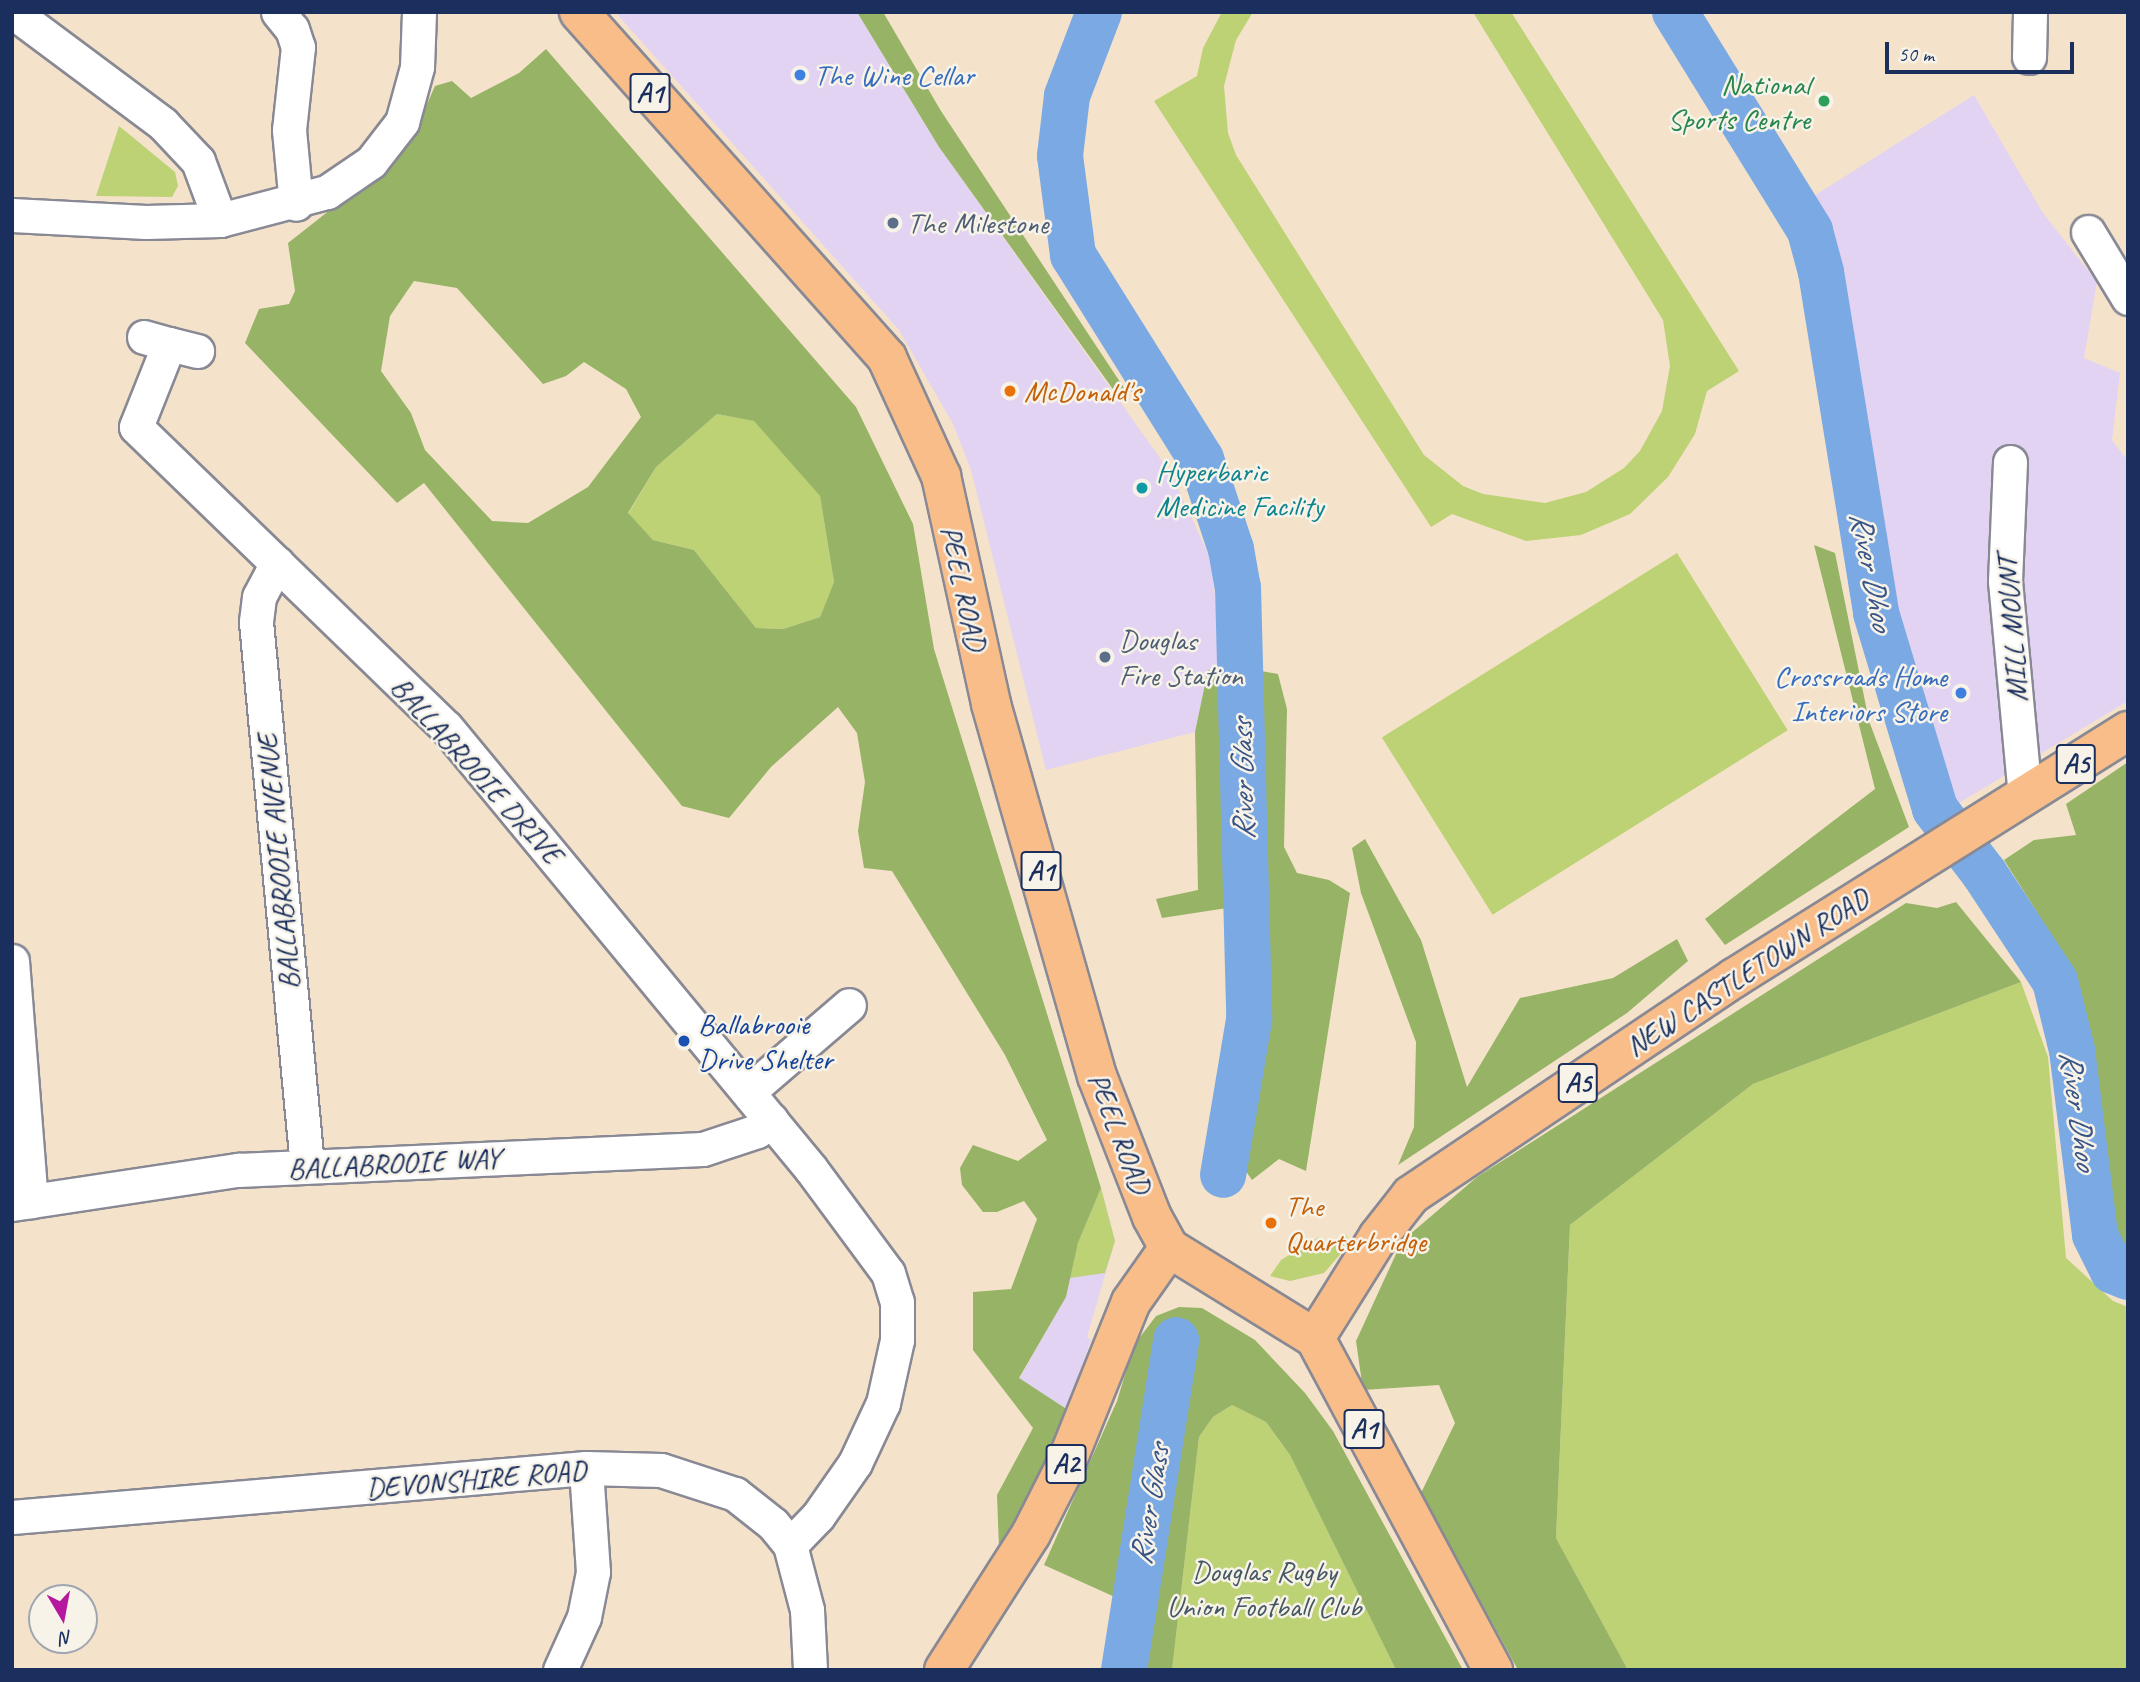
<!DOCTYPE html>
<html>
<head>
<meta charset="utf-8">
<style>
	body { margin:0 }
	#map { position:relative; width:2140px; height:1682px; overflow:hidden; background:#f4e3ca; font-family:Caveat,sans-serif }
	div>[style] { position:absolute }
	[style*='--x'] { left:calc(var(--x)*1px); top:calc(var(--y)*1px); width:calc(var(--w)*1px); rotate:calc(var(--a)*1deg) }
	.built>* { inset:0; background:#e3d3f2 }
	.green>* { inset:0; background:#bdd175; transform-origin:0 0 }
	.forest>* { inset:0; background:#96b366 }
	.river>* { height:46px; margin:-23px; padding:0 23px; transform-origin:23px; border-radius:23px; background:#7aa9e4 }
	.roads { filter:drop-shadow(2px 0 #888994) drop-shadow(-2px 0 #888994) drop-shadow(0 2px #888994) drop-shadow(0 -2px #888994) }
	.minor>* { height:33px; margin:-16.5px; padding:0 16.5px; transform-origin:16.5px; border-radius:16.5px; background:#fff }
	.highway>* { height:38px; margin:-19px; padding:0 19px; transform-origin:19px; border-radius:19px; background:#f8bd89 }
	.dots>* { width:19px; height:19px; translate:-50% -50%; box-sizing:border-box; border:4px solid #f7f3e8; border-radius:50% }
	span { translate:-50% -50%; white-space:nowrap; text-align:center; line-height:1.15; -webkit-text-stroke:5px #f7f3e8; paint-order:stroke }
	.shield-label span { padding:2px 5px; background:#f7f3e8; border:2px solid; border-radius:5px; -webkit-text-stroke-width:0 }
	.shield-label { font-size:28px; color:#1b2f5e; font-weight:700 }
	.shop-label { font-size:30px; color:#366cbe }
	.left { translate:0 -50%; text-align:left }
	.right { translate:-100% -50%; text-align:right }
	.leisure-label { font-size:30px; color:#27864d }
	.service-label { font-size:30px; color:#4e5e75 }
	.food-label { font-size:30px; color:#c56008 }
	.culture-label { font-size:30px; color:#0d838f }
	.street-label { font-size:30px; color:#1b2f5e }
	.transit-label { font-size:30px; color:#164399 }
	.park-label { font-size:30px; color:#445864 }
	.water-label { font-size:32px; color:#385486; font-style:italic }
	.frame { position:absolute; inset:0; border:14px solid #1b2f5e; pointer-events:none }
	.north { position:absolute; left:28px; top:1584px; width:70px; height:70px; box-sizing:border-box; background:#f7f3e8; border:2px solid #9fa5b1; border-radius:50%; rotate:170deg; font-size:19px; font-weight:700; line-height:28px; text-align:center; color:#1b2f5e }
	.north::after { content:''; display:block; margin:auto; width:24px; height:32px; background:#b5179e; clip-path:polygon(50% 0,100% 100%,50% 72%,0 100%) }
	.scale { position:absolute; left:1885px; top:42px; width:189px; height:32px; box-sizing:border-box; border:4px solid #1b2f5e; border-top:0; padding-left:9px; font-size:21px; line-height:24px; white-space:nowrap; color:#1b2f5e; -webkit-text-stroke:5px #f7f3e8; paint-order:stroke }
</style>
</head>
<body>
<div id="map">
	<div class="built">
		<i style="clip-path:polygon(615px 12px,857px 12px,939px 147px,1172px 475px,1210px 558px,1225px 668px,1208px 671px,1195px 732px,1046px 770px,971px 470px,953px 424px,899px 330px)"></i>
		<i style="clip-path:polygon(1974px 95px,2043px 213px,2097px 282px,2084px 358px,2120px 373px,2112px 440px,2128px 461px,2128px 701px,1954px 806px,1898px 642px,1838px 268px,1809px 199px)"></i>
		<i style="clip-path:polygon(1101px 1188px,1115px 1241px,1087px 1337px,1091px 1340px,1068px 1410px,1019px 1379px,1066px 1297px,1078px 1243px)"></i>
	</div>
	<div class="green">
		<i style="clip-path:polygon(1222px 12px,1253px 12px,1236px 40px,1224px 86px,1228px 133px,1236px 155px,1424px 455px,1463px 486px,1483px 494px,1545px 503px,1586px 492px,1624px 468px,1640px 451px,1662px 411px,1670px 366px,1663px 320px,1473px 12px,1511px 12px,1739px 371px,1707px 391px,1695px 434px,1668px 477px,1630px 514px,1581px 535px,1526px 541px,1452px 514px,1431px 527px,1154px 101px,1197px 76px,1203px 48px)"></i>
		<i style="clip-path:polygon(119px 126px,175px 172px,178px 186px,172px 197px,96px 196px)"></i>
		<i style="clip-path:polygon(717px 414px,755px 421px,820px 496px,834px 582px,820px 617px,783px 629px,756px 628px,694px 550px,653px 540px,628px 514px,656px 467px)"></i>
		<i style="left:1677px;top:553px;width:209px;height:348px;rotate:58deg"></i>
		<i style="clip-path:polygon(2021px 982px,2048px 1057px,2066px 1258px,2113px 1301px,2128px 1307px,2128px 1670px,1628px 1670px,1556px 1538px,1570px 1225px,1753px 1084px)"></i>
		<i style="clip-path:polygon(1101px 1188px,1115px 1241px,1105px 1273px,1070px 1278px,1078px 1243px)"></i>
		<i style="clip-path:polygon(1346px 1234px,1350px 1243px,1324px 1273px,1290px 1281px,1270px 1276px,1281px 1260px,1319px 1237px,1325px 1246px)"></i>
		<i style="clip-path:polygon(1232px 1405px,1266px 1422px,1290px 1455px,1396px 1670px,1172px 1670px,1199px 1437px,1213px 1417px)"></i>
	</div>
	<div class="forest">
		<i style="clip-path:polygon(857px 12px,883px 12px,941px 111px,1124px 388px,1115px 392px,939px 147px)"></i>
		<i style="clip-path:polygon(evenodd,546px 49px,856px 407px,913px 524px,934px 649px,1101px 1188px,1078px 1243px,1066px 1297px,1019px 1378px,1068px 1410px,1044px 1467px,999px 1548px,997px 1495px,1033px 1428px,973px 1350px,973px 1292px,1011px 1289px,1037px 1219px,1024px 1201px,997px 1212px,983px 1212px,962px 1185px,960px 1168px,973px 1145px,1018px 1161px,1047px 1140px,1005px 1055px,892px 871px,864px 868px,858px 831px,865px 782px,857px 733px,838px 707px,771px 767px,729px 818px,682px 806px,424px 483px,397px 503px,245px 343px,259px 309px,289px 304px,295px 291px,288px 243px,372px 177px,413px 136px,435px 86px,452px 81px,471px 98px,519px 73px,546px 49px,414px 281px,457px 288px,543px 384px,566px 376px,584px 362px,626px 389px,641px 417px,588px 487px,528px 523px,492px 521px,425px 450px,411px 413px,381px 371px,390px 316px,414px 281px,546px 49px,717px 414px,754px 421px,820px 496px,834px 582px,820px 617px,783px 629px,756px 628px,694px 550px,653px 540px,628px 513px,656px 467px,717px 414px)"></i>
		<i style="clip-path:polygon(1814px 545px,1835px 553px,1869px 721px,1909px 827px,1725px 945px,1705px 919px,1875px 789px)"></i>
		<i style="clip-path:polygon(1225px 668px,1227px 908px,1162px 918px,1156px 899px,1198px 890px,1195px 732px,1208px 670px)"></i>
		<i style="clip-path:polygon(1261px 671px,1278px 674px,1287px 709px,1284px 847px,1297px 873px,1329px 880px,1350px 893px,1306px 1171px,1279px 1159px,1252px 1180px,1236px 1157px,1261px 1015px)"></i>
		<i style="clip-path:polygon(2128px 762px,2128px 1256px,2119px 1252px,2105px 1224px,2078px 1016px,2050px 933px,2004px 860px,2034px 840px,2076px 835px,2066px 804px)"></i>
		<i style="clip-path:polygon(1365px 839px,1421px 940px,1467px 1087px,1520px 998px,1613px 978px,1677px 939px,1688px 961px,1627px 1013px,1398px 1165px,1414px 1127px,1416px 1042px,1361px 893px,1352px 848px)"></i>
		<i style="clip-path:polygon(1956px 902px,2021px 982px,1753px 1084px,1570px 1225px,1556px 1538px,1628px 1670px,1518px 1670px,1421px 1493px,1455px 1423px,1439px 1385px,1363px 1390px,1356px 1341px,1402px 1241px,1477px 1177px,1906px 903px,1937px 908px)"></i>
		<i style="clip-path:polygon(1179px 1307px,1202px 1308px,1255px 1340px,1305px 1393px,1333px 1431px,1463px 1670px,1396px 1670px,1290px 1455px,1266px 1422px,1232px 1405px,1213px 1417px,1199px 1437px,1172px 1670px,1134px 1670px,1137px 1660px,1117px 1598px,1044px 1565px,1117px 1401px,1134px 1345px,1156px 1316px)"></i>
	</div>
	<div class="river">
		<i style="--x:1099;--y:12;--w:90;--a:110.9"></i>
		<i style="--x:1067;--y:96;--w:60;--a:96.7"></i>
		<i style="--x:1060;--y:156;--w:100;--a:82.5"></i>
		<i style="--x:1073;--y:255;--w:241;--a:57.9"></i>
		<i style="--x:1201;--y:459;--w:95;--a:71.6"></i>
		<i style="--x:1231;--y:549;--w:39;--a:80"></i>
		<i style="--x:1238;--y:587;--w:433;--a:88.5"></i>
		<i style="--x:1249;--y:1020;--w:157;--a:99.5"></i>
		<i style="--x:1675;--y:12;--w:257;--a:58.3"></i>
		<i style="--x:1810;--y:231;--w:42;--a:75"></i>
		<i style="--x:1821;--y:272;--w:345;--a:80.8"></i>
		<i style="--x:1876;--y:613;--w:205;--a:73.2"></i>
		<i style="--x:1935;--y:809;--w:81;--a:52.6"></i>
		<i style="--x:1984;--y:873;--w:129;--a:56.7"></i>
		<i style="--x:2055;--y:981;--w:71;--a:76.2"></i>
		<i style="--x:2072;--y:1050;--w:186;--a:82.9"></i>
		<i style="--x:2095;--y:1235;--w:40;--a:63.4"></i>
		<i style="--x:2113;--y:1271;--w:16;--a:22"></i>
		<i style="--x:1124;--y:1670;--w:334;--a:-81"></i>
	</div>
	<div class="roads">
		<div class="minor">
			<i style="--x:13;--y:12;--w:187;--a:36.7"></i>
			<i style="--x:163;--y:124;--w:51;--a:46.6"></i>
			<i style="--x:198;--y:161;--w:63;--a:69.6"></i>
			<i style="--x:278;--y:12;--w:22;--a:51"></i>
			<i style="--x:292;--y:29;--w:19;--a:72"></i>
			<i style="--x:298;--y:47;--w:83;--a:96.2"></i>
			<i style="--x:289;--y:130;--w:74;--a:84.6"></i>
			<i style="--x:2029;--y:57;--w:45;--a:-88.7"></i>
			<i style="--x:12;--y:215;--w:134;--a:3"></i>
			<i style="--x:146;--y:222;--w:74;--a:-1.5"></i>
			<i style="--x:220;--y:220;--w:111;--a:-14.7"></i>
			<i style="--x:327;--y:192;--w:53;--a:-34.3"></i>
			<i style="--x:371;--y:162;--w:51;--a:-52.2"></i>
			<i style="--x:402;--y:122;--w:57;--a:-74.7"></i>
			<i style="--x:417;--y:67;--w:55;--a:-87.9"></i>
			<i style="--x:2088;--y:232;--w:77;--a:58.8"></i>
			<i style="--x:144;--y:337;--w:26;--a:16"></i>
			<i style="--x:169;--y:344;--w:89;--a:111.7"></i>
			<i style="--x:136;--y:427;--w:431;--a:44.1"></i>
			<i style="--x:446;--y:727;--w:573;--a:50.45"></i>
			<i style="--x:811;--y:1169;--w:129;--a:53.5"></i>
			<i style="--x:888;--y:1273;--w:30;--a:73"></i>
			<i style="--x:897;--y:1302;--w:38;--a:90"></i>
			<i style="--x:897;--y:1340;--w:65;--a:102.5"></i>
			<i style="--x:883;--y:1403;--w:66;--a:115"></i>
			<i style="--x:855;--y:1463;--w:65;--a:124.9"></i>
			<i style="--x:818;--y:1516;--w:40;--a:134"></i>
			<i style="--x:169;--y:344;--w:29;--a:14"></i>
			<i style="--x:2010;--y:462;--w:119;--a:92.4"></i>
			<i style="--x:2005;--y:581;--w:216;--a:84.7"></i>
			<i style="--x:277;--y:563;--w:38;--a:118"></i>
			<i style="--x:259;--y:597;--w:25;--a:97"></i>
			<i style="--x:256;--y:622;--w:546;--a:84.64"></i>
			<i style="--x:12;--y:961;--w:241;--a:85.5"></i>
			<i style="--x:748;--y:1092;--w:133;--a:-40.7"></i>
			<i style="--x:12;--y:1204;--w:229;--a:-8.6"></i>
			<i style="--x:238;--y:1170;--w:465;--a:-2.6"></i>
			<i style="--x:703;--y:1149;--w:57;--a:-18.4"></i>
			<i style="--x:757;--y:1131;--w:18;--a:-38"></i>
			<i style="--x:12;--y:1517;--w:576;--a:-4.88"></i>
			<i style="--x:586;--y:1468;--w:75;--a:1.5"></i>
			<i style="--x:661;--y:1470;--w:78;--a:18"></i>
			<i style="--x:735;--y:1494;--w:48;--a:38.3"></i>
			<i style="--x:773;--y:1524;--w:27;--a:51"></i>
			<i style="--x:790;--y:1545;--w:67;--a:75.3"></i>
			<i style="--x:807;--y:1610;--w:60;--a:87.1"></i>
			<i style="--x:560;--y:1670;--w:58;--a:-65.6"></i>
			<i style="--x:584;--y:1617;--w:46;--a:-78.7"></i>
			<i style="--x:593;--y:1572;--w:104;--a:-93.9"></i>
		</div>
		<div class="highway">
			<i style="--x:579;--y:12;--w:463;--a:48.3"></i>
			<i style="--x:887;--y:358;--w:130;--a:65.4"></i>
			<i style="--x:941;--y:476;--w:233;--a:77.6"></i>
			<i style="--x:991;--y:704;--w:387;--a:74.1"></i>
			<i style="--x:1097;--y:1076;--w:151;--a:68.7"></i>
			<i style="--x:1152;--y:1217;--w:35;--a:61"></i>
			<i style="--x:1169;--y:1248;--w:172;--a:31.7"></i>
			<i style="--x:1315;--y:1338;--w:377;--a:61.8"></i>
			<i style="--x:1315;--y:1338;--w:119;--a:-58"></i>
			<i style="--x:1378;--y:1237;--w:53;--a:-51.8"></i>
			<i style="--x:1411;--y:1195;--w:389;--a:-33.9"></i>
			<i style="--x:1734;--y:978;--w:465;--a:-32.1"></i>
			<i style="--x:944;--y:1670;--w:161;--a:-57.4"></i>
			<i style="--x:1031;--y:1534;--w:71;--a:-63.1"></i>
			<i style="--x:1063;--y:1471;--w:182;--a:-68.1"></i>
			<i style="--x:1131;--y:1302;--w:66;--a:-54.9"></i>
		</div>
	</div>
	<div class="dots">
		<i style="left:800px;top:75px;background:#3f7fe0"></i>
		<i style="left:1824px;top:101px;background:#2e9e5b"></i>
		<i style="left:893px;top:223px;background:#5c6f8a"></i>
		<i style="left:1010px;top:391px;background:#e8710a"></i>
		<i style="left:1142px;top:488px;background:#0f9aa8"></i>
		<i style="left:1105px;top:657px;background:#5c6f8a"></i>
		<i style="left:1961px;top:693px;background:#3f7fe0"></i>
		<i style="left:684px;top:1041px;background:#1a4fb4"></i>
		<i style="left:1271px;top:1223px;background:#e8710a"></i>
	</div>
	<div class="shield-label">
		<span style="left:650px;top:93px">A1</span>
		<span style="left:2076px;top:764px">A5</span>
		<span style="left:1041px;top:871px">A1</span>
		<span style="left:1578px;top:1083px">A5</span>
		<span style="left:1364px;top:1429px">A1</span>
		<span style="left:1066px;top:1464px">A2</span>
	</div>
	<div class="shop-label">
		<span class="left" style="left:814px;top:75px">The Wine Cellar</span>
		<span class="right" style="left:1947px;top:693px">Crossroads Home<br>Interiors Store</span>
	</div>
	<div class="leisure-label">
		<span class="right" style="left:1810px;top:101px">National<br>Sports Centre</span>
	</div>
	<div class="service-label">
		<span class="left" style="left:907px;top:223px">The Milestone</span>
		<span class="left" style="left:1119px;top:657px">Douglas<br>Fire Station</span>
	</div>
	<div class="food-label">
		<span class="left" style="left:1024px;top:391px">McDonald's</span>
		<span class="left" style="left:1285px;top:1223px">The<br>Quarterbridge</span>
	</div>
	<div class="culture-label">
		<span class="left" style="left:1156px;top:488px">Hyperbaric<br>Medicine Facility</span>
	</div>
	<div class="street-label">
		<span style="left:964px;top:588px;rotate:78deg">PEEL ROAD</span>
		<span style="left:2012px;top:629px;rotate:-94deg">MILL MOUNT</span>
		<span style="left:477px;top:770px;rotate:48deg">BALLABROOIE DRIVE</span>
		<span style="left:278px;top:862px;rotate:-95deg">BALLABROOIE AVENUE</span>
		<span style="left:1747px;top:972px;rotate:-33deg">NEW CASTLETOWN ROAD</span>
		<span style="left:1120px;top:1133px;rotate:69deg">PEEL ROAD</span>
		<span style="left:394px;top:1163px;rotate:-3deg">BALLABROOIE WAY</span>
		<span style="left:476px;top:1479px;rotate:-5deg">DEVONSHIRE ROAD</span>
	</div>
	<div class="transit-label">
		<span class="left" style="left:698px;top:1041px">Ballabrooie<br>Drive Shelter</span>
	</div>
	<div class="park-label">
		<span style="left:1264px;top:1588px">Douglas Rugby<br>Union Football Club</span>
	</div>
	<div class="water-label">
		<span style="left:1871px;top:571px;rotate:79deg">River Dhoo</span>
		<span style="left:1243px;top:780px;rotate:-91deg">River Glass</span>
		<span style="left:2078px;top:1110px;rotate:82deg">River Dhoo</span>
		<span style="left:1150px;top:1505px;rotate:-81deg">River Glass</span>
	</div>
	<div class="frame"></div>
	<div class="north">N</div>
	<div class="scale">50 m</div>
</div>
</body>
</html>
